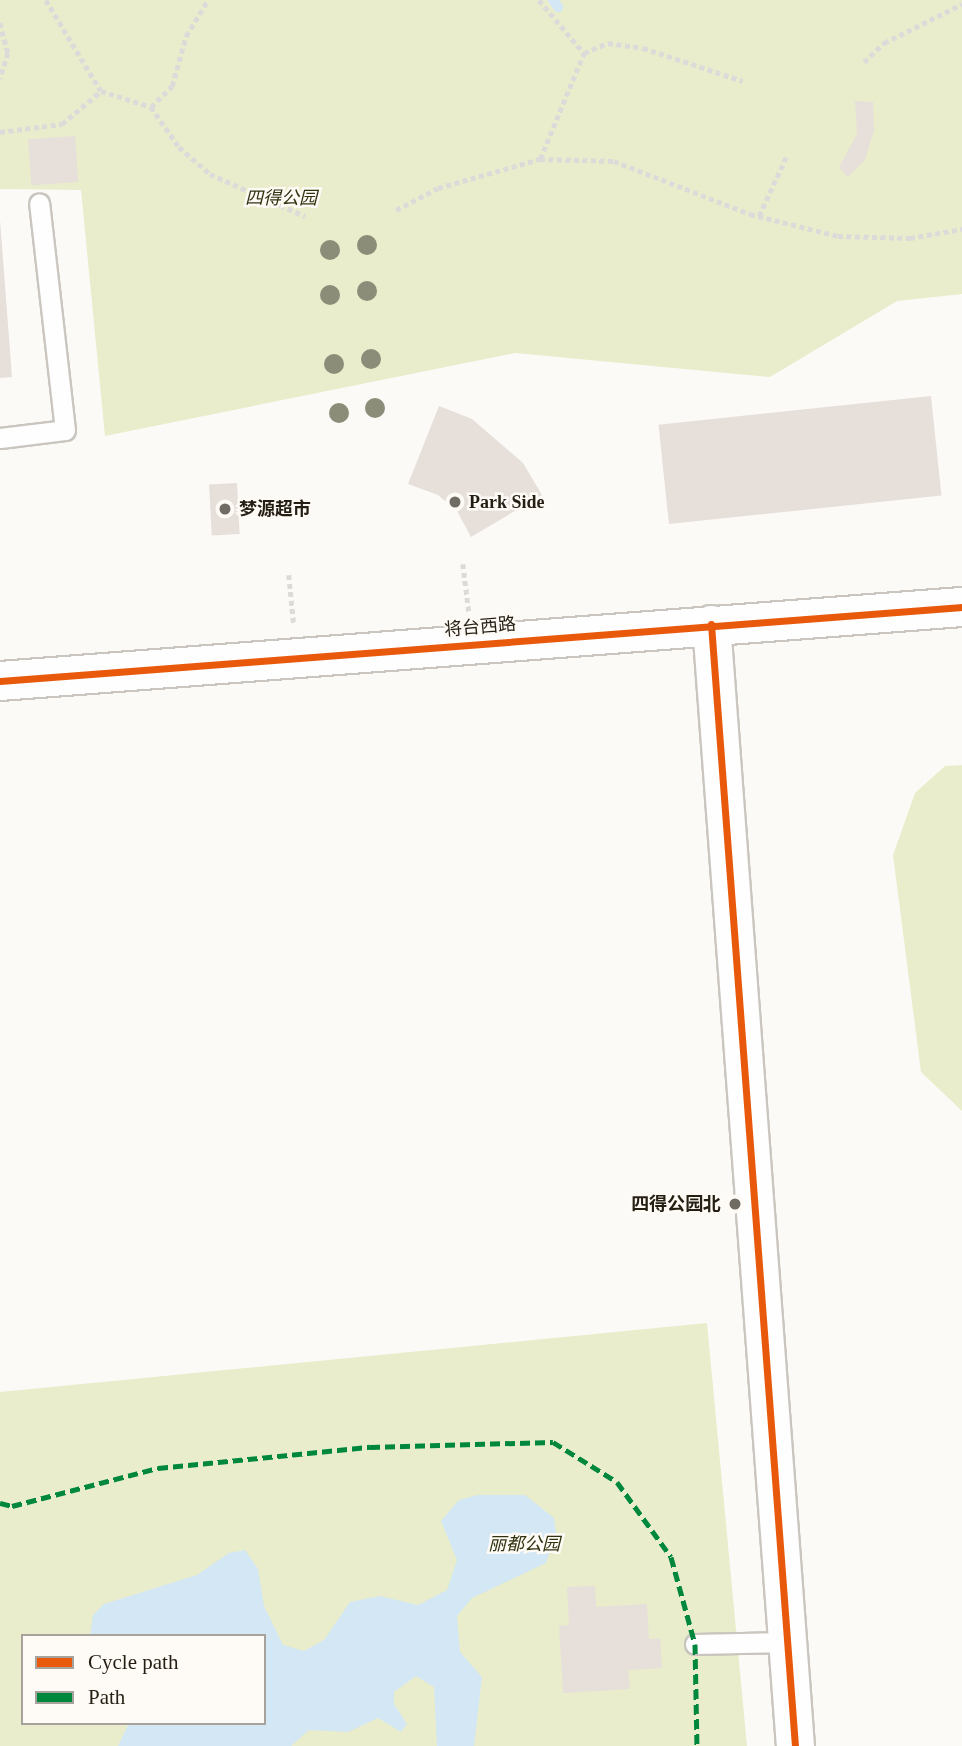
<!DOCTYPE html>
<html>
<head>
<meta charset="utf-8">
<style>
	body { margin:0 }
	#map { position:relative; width:962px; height:1746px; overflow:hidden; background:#fcfaf7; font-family:"Times New Roman","Noto Sans SC",serif }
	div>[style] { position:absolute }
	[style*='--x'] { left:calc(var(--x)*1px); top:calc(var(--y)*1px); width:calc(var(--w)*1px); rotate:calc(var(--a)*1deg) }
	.green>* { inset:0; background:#e9edcb }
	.water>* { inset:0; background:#d3e7f5 }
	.stream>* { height:10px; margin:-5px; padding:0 5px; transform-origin:5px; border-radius:5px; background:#d3e7f5 }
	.building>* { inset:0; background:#e6dfda; transform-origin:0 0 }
	.path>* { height:4.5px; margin-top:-2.25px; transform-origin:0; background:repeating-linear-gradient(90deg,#dcdbda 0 5px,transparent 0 8.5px) }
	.roads { filter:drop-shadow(2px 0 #cac6bf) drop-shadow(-2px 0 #cac6bf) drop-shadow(0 2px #cac6bf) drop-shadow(0 -2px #cac6bf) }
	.service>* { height:19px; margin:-9.5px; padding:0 9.5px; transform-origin:9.5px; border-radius:9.5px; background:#fffefe }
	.minor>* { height:37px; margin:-18.5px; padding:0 18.5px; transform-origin:18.5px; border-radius:18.5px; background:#fffefe }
	.tertiary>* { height:38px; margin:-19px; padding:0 19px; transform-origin:19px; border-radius:19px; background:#fffefe }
	.quiet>* { height:5px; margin-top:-2.5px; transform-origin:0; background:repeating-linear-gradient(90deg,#00873e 0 10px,transparent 0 15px) }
	.cycleway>* { height:7px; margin:-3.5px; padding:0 3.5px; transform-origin:3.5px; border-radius:3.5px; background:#e8590c }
	.trees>* { width:20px; height:20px; margin:-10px; border-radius:50%; background:#8b8d78 }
	.dots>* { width:19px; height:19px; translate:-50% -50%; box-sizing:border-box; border:4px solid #fefaf5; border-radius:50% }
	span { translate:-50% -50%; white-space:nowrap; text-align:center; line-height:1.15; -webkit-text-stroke:5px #fefaf5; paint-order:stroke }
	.park-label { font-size:18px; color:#2f3310; font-style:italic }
	.poi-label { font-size:18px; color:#241e13; font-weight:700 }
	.left { translate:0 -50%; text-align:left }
	.right { translate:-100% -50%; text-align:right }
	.street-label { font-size:18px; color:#241e13 }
	.legend { position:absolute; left:21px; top:1634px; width:245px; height:91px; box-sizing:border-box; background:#fefaf5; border:2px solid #a7a29b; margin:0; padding:9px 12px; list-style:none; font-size:21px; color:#241e13 }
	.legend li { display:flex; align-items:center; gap:14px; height:35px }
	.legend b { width:35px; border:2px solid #a7a29b }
</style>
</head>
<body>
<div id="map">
	<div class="green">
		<i style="clip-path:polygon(0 0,962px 0,962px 294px,897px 301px,770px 377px,515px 353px,105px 436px,81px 190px,0 189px)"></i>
		<i style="clip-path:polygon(962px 765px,962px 1111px,921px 1072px,893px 855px,915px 793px,945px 766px)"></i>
		<i style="clip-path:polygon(evenodd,707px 1323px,747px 1746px,0 1746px,0 1392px,707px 1323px,23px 1636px,264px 1636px,264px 1723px,23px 1723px,23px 1636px)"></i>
	</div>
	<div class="water">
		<i style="clip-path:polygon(478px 1495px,525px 1495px,554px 1518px,556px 1533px,546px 1563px,472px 1598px,457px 1616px,460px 1652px,482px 1677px,474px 1746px,437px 1746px,434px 1687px,416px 1676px,394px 1692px,394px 1704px,407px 1724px,401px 1732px,378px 1718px,348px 1732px,309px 1730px,291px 1746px,118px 1746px,129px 1723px,264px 1723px,264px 1636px,90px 1636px,93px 1615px,104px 1604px,197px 1575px,229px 1553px,245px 1550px,258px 1569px,264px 1606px,283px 1645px,304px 1651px,324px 1640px,350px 1602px,380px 1596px,418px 1605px,447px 1590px,457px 1560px,441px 1521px,459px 1500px)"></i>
	</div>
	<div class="stream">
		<i style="--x:553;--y:0;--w:9;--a:54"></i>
	</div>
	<div class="building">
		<i style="clip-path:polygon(855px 101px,873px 102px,874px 130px,865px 160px,848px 177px,839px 167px,857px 134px)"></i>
		<i style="left:75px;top:136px;width:46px;height:47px;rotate:86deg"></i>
		<i style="clip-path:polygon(0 220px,12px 377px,0 378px)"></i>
		<i style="left:931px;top:396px;width:100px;height:274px;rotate:84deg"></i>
		<i style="clip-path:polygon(439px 406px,472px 419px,523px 463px,542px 495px,471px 537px,457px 511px,438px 495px,408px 484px)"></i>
		<i style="left:237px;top:483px;width:51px;height:28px;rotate:87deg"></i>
		<i style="clip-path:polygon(595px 1586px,596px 1607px,647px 1604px,649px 1639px,660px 1638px,662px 1668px,628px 1670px,630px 1689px,563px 1693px,559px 1626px,569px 1625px,567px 1587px)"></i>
	</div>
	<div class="path">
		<i style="--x:46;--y:0;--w:106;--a:58.9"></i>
		<i style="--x:101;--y:91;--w:52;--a:17.7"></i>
		<i style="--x:151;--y:107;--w:49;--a:55"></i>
		<i style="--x:179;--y:147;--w:41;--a:41.1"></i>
		<i style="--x:210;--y:174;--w:104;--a:23.9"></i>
		<i style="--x:539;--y:0;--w:70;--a:49.7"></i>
		<i style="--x:0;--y:23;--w:31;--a:75"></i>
		<i style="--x:8;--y:53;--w:27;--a:107"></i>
		<i style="--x:864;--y:62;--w:28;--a:-44"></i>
		<i style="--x:884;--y:43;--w:87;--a:-26.6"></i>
		<i style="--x:151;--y:107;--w:30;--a:-45"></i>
		<i style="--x:172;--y:86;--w:52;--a:-74.4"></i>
		<i style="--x:186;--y:36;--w:42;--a:-58.6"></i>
		<i style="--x:0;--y:132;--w:63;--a:-7.4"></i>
		<i style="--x:62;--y:124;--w:51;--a:-40.2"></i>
		<i style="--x:540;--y:159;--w:115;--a:-67.5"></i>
		<i style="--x:584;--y:53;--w:26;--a:-23"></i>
		<i style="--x:608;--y:43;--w:35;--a:8"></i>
		<i style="--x:643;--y:48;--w:105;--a:18.3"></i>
		<i style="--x:396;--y:210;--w:47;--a:-27.6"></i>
		<i style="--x:438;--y:188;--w:106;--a:-15.9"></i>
		<i style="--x:540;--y:159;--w:74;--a:1.5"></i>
		<i style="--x:614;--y:161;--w:146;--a:21.3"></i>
		<i style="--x:750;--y:214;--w:91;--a:14"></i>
		<i style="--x:838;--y:236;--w:72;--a:1.6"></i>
		<i style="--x:910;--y:238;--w:53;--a:-9.8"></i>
		<i style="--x:759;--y:216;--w:67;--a:-65.3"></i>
		<i style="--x:463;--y:564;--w:48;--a:82.9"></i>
		<i style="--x:289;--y:575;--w:51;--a:84.4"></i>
	</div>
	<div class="roads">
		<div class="service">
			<i style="--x:0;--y:438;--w:65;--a:-7"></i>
			<i style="--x:65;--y:430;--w:228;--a:-96.5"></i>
			<i style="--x:695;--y:1644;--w:92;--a:-1.2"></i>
		</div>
		<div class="minor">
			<i style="--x:711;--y:624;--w:1125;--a:85.72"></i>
		</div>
		<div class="tertiary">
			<i style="--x:0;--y:681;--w:965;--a:-4.4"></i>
		</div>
	</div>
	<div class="quiet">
		<i style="--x:0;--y:1503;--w:12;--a:14"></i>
		<i style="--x:12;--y:1506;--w:151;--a:-14.6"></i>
		<i style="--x:158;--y:1468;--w:213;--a:-5.7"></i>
		<i style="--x:370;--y:1447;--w:183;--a:-1.6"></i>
		<i style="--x:553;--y:1442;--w:75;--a:32"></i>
		<i style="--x:617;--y:1482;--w:92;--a:54.2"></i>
		<i style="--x:671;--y:1557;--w:90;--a:74.6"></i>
		<i style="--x:695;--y:1644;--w:102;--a:88.9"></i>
	</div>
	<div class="cycleway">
		<i style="--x:711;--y:624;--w:1125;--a:85.72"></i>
		<i style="--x:0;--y:681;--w:965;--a:-4.4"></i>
	</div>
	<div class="trees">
		<i style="left:367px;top:245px"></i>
		<i style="left:330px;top:250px"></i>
		<i style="left:367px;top:291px"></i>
		<i style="left:330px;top:295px"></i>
		<i style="left:371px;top:359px"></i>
		<i style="left:334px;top:364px"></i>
		<i style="left:375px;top:408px"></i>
		<i style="left:339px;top:413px"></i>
	</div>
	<div class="dots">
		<i style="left:455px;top:502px;background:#706b63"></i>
		<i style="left:225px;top:509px;background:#706b63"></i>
		<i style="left:735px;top:1204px;background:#706b63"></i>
	</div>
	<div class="park-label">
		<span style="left:281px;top:198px">四得公园</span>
		<span style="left:524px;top:1544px">丽都公园</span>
	</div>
	<div class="poi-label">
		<span class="left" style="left:469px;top:502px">Park Side</span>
		<span class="left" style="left:239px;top:509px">梦源超市</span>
		<span class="right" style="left:721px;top:1204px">四得公园北</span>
	</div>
	<div class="street-label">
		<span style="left:480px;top:627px;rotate:-5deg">将台西路</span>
	</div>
	<ul class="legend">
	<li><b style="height:9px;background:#e8590c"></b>Cycle path</li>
	<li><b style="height:9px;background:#00873e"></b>Path</li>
	</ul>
</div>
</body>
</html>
